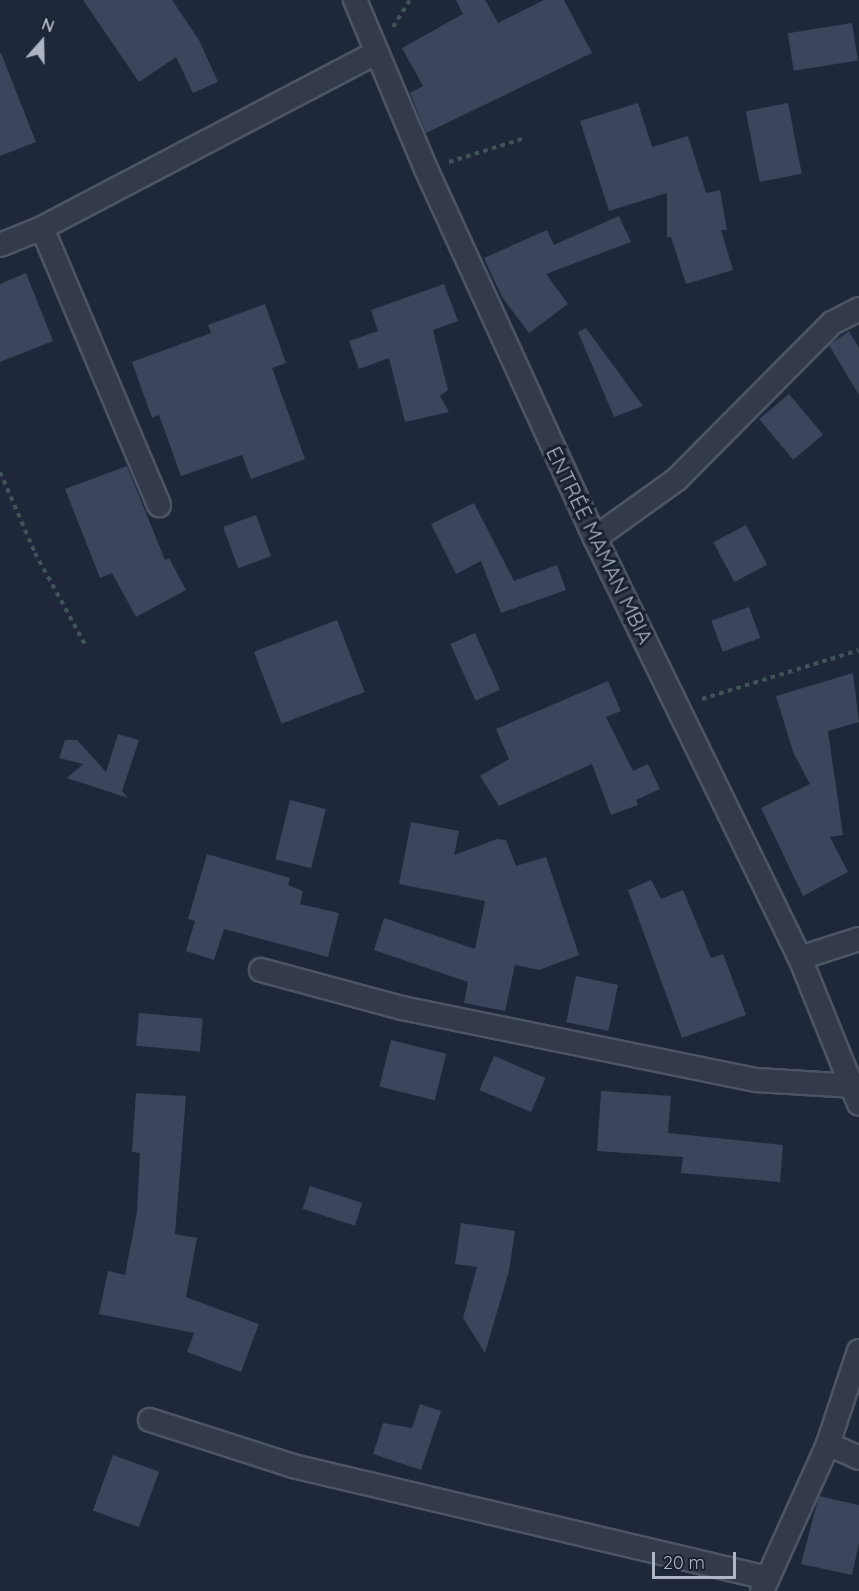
<!DOCTYPE html>
<html>
<head>
<meta charset="utf-8">
<style>
	body { margin:0 }
	#map { position:relative; width:859px; height:1591px; overflow:hidden; background:#1f283a; font-family:Quicksand,sans-serif }
	div>[style] { position:absolute }
	[style*='--x'] { left:calc(var(--x)*1px); top:calc(var(--y)*1px); width:calc(var(--w)*1px); rotate:calc(var(--a)*1deg) }
	.building>* { inset:0; background:#3b455b; transform-origin:0 0 }
	.path>* { height:4px; margin-top:-2px; transform-origin:0; background:repeating-linear-gradient(90deg,#3f5359 0 4.5px,transparent 0 9px) }
	.roads { filter:drop-shadow(2px 0 #4d5565) drop-shadow(-2px 0 #4d5565) drop-shadow(0 2px #4d5565) drop-shadow(0 -2px #4d5565) }
	.street>* { height:22px; margin:-11px; padding:0 11px; transform-origin:11px; border-radius:11px; background:#333a4b }
	span { translate:-50% -50%; white-space:nowrap; text-align:center; line-height:1.15; -webkit-text-stroke:6px #18202f; paint-order:stroke }
	.street-label { font-size:21px; color:#adb5c7 }
	.north { position:absolute; left:12px; top:12px; width:60px; height:60px; -webkit-text-stroke:4px #18202f; paint-order:stroke; rotate:20deg; font-size:16px; font-weight:700; line-height:24px; text-align:center; color:#adb5c7 }
	.north::after { content:''; display:block; margin:auto; width:21px; height:27px; background:#adb5c7; clip-path:polygon(50% 0,100% 100%,50% 72%,0 100%) }
	.scale { position:absolute; left:652px; top:1552px; width:84px; height:27px; box-sizing:border-box; border:3px solid #adb5c7; border-top:0; padding-left:8px; font-size:18px; line-height:21px; white-space:nowrap; color:#adb5c7; -webkit-text-stroke:4px #18202f; paint-order:stroke }
</style>
</head>
<body>
<div id="map">
	<div class="building">
		<i style="clip-path:polygon(83px 0,172px 0,199px 40px,218px 82px,193px 93px,176px 57px,139px 82px)"></i>
		<i style="clip-path:polygon(456px 0,485px 0,498px 23px,544px 0,564px 0,592px 53px,426px 133px,410px 93px,423px 86px,402px 48px,463px 14px)"></i>
		<i style="left:852px;top:23px;width:38px;height:65px;rotate:81deg"></i>
		<i style="clip-path:polygon(1px 53px,36px 142px,0 156px,0 54px)"></i>
		<i style="clip-path:polygon(638px 103px,652px 147px,688px 136px,706px 193px,720px 190px,727px 230px,721px 230px,733px 270px,686px 284px,671px 237px,667px 237px,667px 193px,609px 211px,580px 121px)"></i>
		<i style="left:788px;top:103px;width:72px;height:43px;rotate:79deg"></i>
		<i style="clip-path:polygon(619px 216px,631px 242px,546px 274px,568px 304px,529px 333px,502px 297px,484px 258px,547px 230px,554px 245px)"></i>
		<i style="clip-path:polygon(26px 273px,53px 341px,0 362px,0 284px)"></i>
		<i style="clip-path:polygon(444px 284px,458px 321px,433px 330px,448px 390px,440px 396px,449px 412px,405px 422px,389px 358px,359px 369px,349px 341px,378px 331px,371px 310px)"></i>
		<i style="clip-path:polygon(265px 304px,286px 363px,272px 368px,305px 459px,251px 479px,242px 455px,181px 476px,159px 415px,152px 418px,132px 362px,211px 333px,208px 325px)"></i>
		<i style="clip-path:polygon(586px 328px,643px 406px,614px 417px,578px 332px)"></i>
		<i style="clip-path:polygon(849px 331px,859px 348px,859px 395px,829px 345px)"></i>
		<i style="left:789px;top:394px;width:53px;height:39px;rotate:50deg"></i>
		<i style="clip-path:polygon(127px 466px,165px 560px,169px 558px,186px 590px,136px 617px,112px 573px,100px 578px,65px 489px)"></i>
		<i style="clip-path:polygon(474px 503px,514px 581px,557px 565px,566px 590px,501px 613px,481px 561px,456px 574px,431px 524px)"></i>
		<i style="left:256px;top:515px;width:44px;height:35px;rotate:70deg"></i>
		<i style="left:746px;top:525px;width:45px;height:37px;rotate:62deg"></i>
		<i style="left:749px;top:607px;width:33px;height:40px;rotate:70deg"></i>
		<i style="left:337px;top:620px;width:77px;height:89px;rotate:69deg"></i>
		<i style="left:475px;top:633px;width:62px;height:27px;rotate:66deg"></i>
		<i style="clip-path:polygon(853px 673px,859px 722px,828px 731px,843px 835px,830px 837px,848px 872px,803px 896px,761px 808px,810px 784px,793px 752px,776px 696px)"></i>
		<i style="clip-path:polygon(608px 681px,621px 711px,606px 717px,633px 771px,648px 764px,660px 789px,636px 800px,638px 805px,611px 815px,592px 764px,499px 806px,480px 776px,509px 759px,496px 729px)"></i>
		<i style="clip-path:polygon(118px 734px,139px 740px,122px 791px,128px 798px,67px 778px,83px 764px,59px 758px,65px 740px,77px 740px,106px 772px)"></i>
		<i style="left:290px;top:800px;width:37px;height:61px;rotate:14deg"></i>
		<i style="clip-path:polygon(411px 822px,459px 831px,454px 855px,497px 839px,506px 840px,516px 866px,546px 857px,579px 955px,539px 970px,515px 965px,505px 1011px,464px 1003px,468px 982px,374px 950px,384px 918px,475px 949px,485px 901px,399px 884px)"></i>
		<i style="clip-path:polygon(207px 854px,290px 878px,288px 885px,303px 891px,300px 904px,339px 913px,328px 957px,224px 929px,214px 960px,186px 951px,195px 921px,188px 919px)"></i>
		<i style="clip-path:polygon(651px 880px,661px 899px,683px 890px,711px 958px,723px 954px,746px 1015px,682px 1038px,628px 890px)"></i>
		<i style="left:576px;top:976px;width:43px;height:47px;rotate:12deg"></i>
		<i style="left:139px;top:1013px;width:64px;height:33px;rotate:5deg"></i>
		<i style="left:391px;top:1040px;width:57px;height:48px;rotate:14deg"></i>
		<i style="left:494px;top:1056px;width:56px;height:37px;rotate:23deg"></i>
		<i style="clip-path:polygon(601px 1091px,671px 1096px,668px 1133px,783px 1145px,780px 1182px,681px 1173px,683px 1157px,597px 1151px)"></i>
		<i style="clip-path:polygon(136px 1093px,186px 1096px,175px 1234px,197px 1238px,186px 1297px,259px 1324px,241px 1372px,187px 1352px,194px 1333px,99px 1314px,108px 1271px,125px 1275px,137px 1212px,140px 1153px,132px 1152px)"></i>
		<i style="left:310px;top:1186px;width:55px;height:24px;rotate:18deg"></i>
		<i style="clip-path:polygon(461px 1223px,515px 1231px,509px 1271px,485px 1353px,463px 1318px,477px 1267px,455px 1264px)"></i>
		<i style="clip-path:polygon(420px 1404px,441px 1411px,421px 1470px,373px 1454px,383px 1423px,412px 1428px)"></i>
		<i style="left:113px;top:1455px;width:49px;height:59px;rotate:20deg"></i>
		<i style="clip-path:polygon(819px 1496px,859px 1505px,859px 1543px,852px 1575px,801px 1564px)"></i>
	</div>
	<div class="path">
		<i style="--x:393;--y:27;--w:32;--a:-58"></i>
		<i style="--x:449;--y:162;--w:80;--a:-17.5"></i>
		<i style="--x:0;--y:472;--w:88;--a:66.6"></i>
		<i style="--x:35;--y:553;--w:108;--a:61.3"></i>
		<i style="--x:702;--y:699;--w:164;--a:-17.3"></i>
	</div>
	<div class="roads">
		<div class="street">
			<i style="--x:355;--y:0;--w:183;--a:67.2"></i>
			<i style="--x:426;--y:169;--w:406;--a:65.4"></i>
			<i style="--x:595;--y:538;--w:467;--a:64"></i>
			<i style="--x:800;--y:958;--w:157;--a:68"></i>
			<i style="--x:42;--y:228;--w:301;--a:67.1"></i>
			<i style="--x:0;--y:245;--w:45;--a:-22"></i>
			<i style="--x:42;--y:228;--w:377;--a:-27.7"></i>
			<i style="--x:595;--y:538;--w:101;--a:-35.7"></i>
			<i style="--x:677;--y:479;--w:220;--a:-45.2"></i>
			<i style="--x:832;--y:323;--w:30;--a:-27"></i>
			<i style="--x:800;--y:958;--w:62;--a:-17.9"></i>
			<i style="--x:261;--y:970;--w:146;--a:15.1"></i>
			<i style="--x:402;--y:1008;--w:362;--a:11.5"></i>
			<i style="--x:757;--y:1080;--w:97;--a:3.5"></i>
			<i style="--x:150;--y:1420;--w:150;--a:17.8"></i>
			<i style="--x:293;--y:1466;--w:487;--a:13.3"></i>
			<i style="--x:828;--y:1444;--w:34;--a:24"></i>
			<i style="--x:762;--y:1591;--w:161;--a:-65.8"></i>
			<i style="--x:828;--y:1444;--w:98;--a:-71.6"></i>
		</div>
	</div>
	<div class="street-label">
		<span style="left:600px;top:545px;rotate:64deg">ENTRÉE MAMAN MBIA</span>
	</div>
	<div class="north">N</div>
	<div class="scale">20 m</div>
</div>
</body>
</html>
